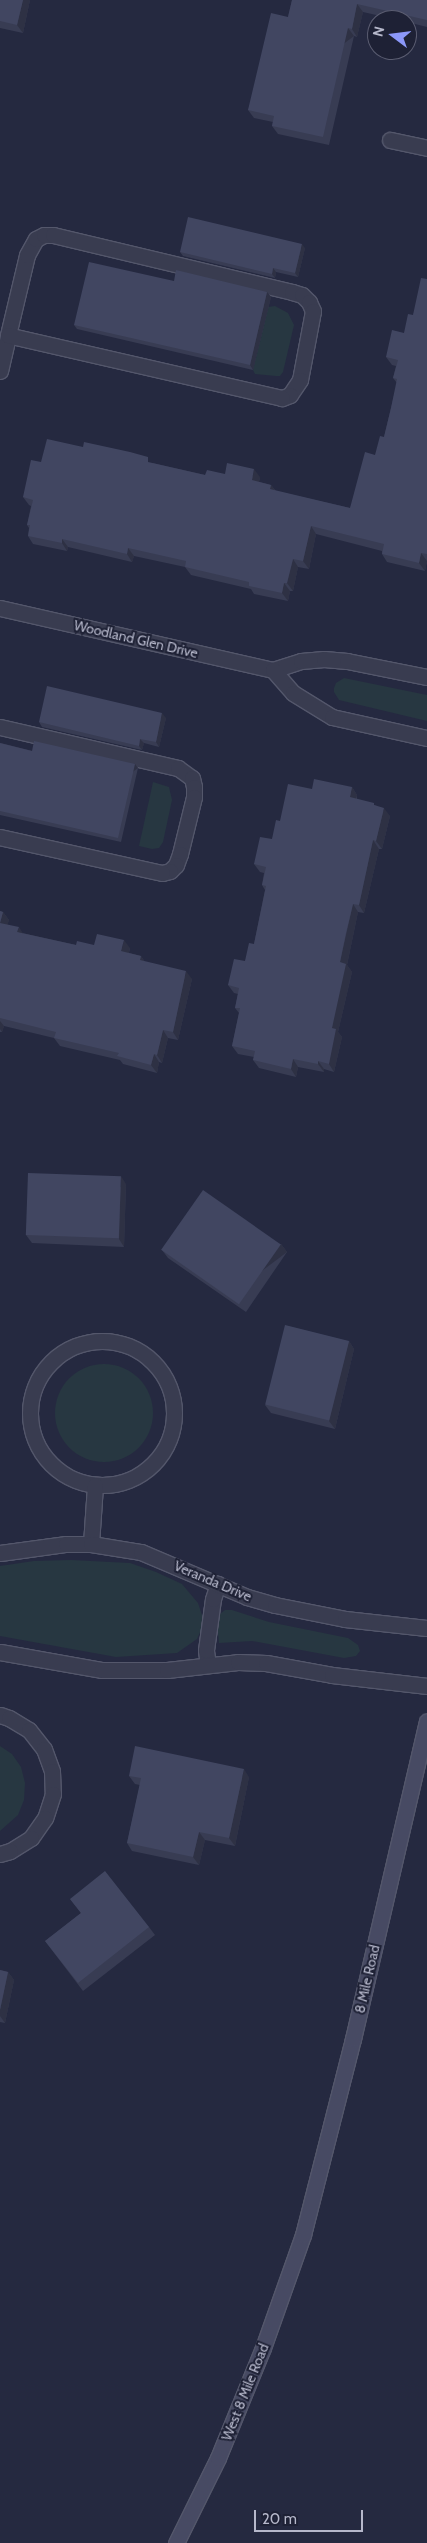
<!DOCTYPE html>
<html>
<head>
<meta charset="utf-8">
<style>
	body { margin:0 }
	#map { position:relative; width:427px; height:2543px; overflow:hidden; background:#252940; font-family:Cabin,sans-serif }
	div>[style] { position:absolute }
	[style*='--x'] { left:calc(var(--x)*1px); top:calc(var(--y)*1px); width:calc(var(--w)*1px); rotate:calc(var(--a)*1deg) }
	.green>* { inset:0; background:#273741 }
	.round { border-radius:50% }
	.roads { filter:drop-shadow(1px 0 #54576b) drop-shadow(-1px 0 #54576b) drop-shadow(0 1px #54576b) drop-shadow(0 -1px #54576b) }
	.service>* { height:15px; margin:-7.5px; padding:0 7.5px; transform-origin:7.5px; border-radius:7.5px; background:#393c50 }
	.minor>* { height:15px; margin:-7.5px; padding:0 7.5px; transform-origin:7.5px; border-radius:7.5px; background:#393c50 }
	.minor>.ring { margin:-7.5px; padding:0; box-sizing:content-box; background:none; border:15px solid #393c50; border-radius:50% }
	.secondary>* { height:15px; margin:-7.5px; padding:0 7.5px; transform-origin:7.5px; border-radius:7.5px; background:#474a63 }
	.wall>* { inset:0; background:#383c53 }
	.shaded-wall>* { inset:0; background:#2e3144; transform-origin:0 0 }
	.building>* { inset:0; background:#414661; transform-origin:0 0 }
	span { translate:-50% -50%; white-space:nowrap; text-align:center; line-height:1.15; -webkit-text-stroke:4px #1e2135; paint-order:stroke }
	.street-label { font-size:14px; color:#b6b8cb }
	.north { position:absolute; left:367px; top:10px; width:50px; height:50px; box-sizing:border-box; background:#1e2135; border:1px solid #5b5d71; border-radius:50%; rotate:285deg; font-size:14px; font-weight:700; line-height:20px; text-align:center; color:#b6b8cb }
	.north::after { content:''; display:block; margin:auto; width:18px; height:22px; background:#8c98fa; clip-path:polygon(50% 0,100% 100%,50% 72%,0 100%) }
	.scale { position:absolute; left:254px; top:2510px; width:109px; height:22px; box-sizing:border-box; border:2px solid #b6b8cb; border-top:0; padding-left:6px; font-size:15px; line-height:18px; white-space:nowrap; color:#b6b8cb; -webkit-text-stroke:4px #1e2135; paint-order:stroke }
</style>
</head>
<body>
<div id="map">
	<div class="green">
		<i style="clip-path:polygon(275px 306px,288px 313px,294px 325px,283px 372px,280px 376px,276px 376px,255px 374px,253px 370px,268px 307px)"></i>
		<i style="clip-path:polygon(344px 678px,427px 695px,427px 721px,339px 700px,334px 692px,334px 688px,336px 683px)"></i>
		<i style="clip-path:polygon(153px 782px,169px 787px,172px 800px,163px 842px,159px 848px,152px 849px,139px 846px)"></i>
		<i class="round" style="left:55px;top:1364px;width:98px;height:98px"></i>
		<i style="clip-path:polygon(71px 1560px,130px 1563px,156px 1572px,182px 1584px,198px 1603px,202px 1615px,202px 1628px,197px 1639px,177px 1653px,116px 1657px,0 1636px,0 1566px,34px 1561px)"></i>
		<i style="clip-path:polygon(225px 1610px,232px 1610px,269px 1622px,348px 1638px,358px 1645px,360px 1651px,356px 1656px,344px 1658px,252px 1641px,219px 1643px,217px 1623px,220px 1614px)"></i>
		<i style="clip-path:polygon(0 1746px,12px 1754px,21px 1767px,25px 1783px,24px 1800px,18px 1815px,0 1831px)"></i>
	</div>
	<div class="roads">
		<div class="service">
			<i style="--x:390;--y:140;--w:38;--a:12"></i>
			<i style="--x:0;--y:371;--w:37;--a:-77"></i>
			<i style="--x:8;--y:335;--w:82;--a:-76.6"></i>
			<i style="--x:27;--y:255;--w:18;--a:-61"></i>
			<i style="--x:36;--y:239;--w:9;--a:-27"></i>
			<i style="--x:44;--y:235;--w:9;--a:0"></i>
			<i style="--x:53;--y:235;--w:246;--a:13.4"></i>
			<i style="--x:292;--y:292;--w:10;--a:17"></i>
			<i style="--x:302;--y:295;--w:10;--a:45"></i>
			<i style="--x:309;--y:302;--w:10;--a:66"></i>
			<i style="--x:313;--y:311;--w:70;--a:100.7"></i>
			<i style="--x:300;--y:380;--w:18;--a:124"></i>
			<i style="--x:290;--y:395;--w:9;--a:159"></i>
			<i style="--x:282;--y:398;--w:281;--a:-167.1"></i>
			<i style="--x:0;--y:727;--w:183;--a:13"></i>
			<i style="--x:178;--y:768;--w:17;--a:36"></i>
			<i style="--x:192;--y:778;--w:9;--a:77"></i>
			<i style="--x:194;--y:787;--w:10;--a:90"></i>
			<i style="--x:194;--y:797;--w:59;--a:103.8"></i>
			<i style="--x:180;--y:854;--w:12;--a:110"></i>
			<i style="--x:176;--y:865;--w:8;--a:135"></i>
			<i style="--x:170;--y:871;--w:8;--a:166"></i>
			<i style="--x:162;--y:873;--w:166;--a:-167.5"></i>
			<i style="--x:208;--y:1665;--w:15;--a:-98"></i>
			<i style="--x:206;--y:1650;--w:51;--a:-82.2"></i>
			<i style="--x:213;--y:1599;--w:16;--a:-72"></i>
		</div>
		<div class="minor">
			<i style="--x:0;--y:608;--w:280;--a:12.8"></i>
			<i style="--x:273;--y:670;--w:29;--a:-18"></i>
			<i style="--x:301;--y:661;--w:23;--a:-5"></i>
			<i style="--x:324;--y:659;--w:23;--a:5"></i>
			<i style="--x:347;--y:661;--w:82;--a:11.3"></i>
			<i style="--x:273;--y:670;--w:30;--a:49"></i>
			<i style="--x:293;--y:693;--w:46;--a:31.6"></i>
			<i style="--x:332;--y:717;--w:97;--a:12.5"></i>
			<i class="ring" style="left:30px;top:1341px;width:129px;height:129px"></i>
			<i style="--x:91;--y:1544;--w:59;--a:-86.1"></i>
			<i style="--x:0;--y:1553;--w:67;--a:-7.8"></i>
			<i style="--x:66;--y:1544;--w:25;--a:0"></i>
			<i style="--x:91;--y:1544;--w:51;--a:9.1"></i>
			<i style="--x:141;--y:1552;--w:115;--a:23"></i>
			<i style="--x:247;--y:1597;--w:29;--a:16"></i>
			<i style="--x:275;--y:1605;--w:71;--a:11.3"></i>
			<i style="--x:345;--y:1619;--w:82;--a:6.3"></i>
			<i style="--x:0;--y:1652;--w:104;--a:10"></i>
			<i style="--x:102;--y:1670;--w:65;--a:0"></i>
			<i style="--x:167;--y:1670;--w:71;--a:-6.4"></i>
			<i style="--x:238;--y:1662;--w:28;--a:2"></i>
			<i style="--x:266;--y:1663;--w:67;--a:10.3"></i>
			<i style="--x:332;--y:1675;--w:96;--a:6.6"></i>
			<i style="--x:0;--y:1715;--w:9;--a:18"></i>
			<i style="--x:9;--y:1718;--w:23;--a:31"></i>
			<i style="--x:29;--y:1730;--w:24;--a:52"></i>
			<i style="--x:44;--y:1749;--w:23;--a:70"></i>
			<i style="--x:52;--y:1771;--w:23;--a:88"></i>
			<i style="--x:53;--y:1794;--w:25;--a:108"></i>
			<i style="--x:45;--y:1818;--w:24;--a:125"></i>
			<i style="--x:31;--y:1838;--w:25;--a:148"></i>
			<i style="--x:10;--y:1851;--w:10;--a:163"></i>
		</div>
		<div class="secondary">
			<i style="--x:176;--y:2543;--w:95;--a:-63.7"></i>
			<i style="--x:218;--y:2458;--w:119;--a:-67.8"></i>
			<i style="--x:263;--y:2348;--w:120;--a:-70.5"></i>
			<i style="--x:303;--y:2235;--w:202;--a:-75.7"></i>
			<i style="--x:353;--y:2039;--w:326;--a:-76.9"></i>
		</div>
	</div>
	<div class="wall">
		<i style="clip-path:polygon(0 0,30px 0,23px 33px,0 28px)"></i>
		<i style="clip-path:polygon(292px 0,427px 0,427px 27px,407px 22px,407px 20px,398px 20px,363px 12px,357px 37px,354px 36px,329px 145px,278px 134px,272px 126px,273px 122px,254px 118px,248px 110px,288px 17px)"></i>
		<i style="clip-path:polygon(305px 248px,298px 277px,276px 272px,275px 278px,183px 256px,180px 252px)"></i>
		<i style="clip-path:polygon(427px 279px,427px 561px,425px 571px,387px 562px,382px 554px,382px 551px,316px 534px,309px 569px,298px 567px,293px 591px,290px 591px,288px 601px,254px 594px,251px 589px,191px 575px,185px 567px,134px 556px,132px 562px,68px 547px,67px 551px,33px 544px,28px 536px,29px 528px,27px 525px,31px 506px,29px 505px,23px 497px,41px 462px,152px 463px,205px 475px,225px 474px,260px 477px,259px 482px,271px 485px,276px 491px,350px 508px,384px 437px,397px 383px,393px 378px,396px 366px,392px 365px,386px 357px,404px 333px,413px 315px)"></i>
		<i style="clip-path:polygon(174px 281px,267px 292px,271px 297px,253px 370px,77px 329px,74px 325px)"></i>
		<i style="clip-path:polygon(166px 718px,159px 747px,144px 743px,142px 750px,42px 727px,39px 722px)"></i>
		<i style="clip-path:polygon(0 743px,32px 751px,135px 764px,138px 768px,121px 842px,0 815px)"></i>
		<i style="clip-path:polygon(352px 787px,357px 795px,357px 799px,377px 806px,390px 816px,382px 849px,379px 849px,364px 913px,358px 912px,352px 941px,347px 965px,352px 972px,338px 1032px,342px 1037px,334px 1072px,324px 1069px,324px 1072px,298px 1067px,296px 1077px,259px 1068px,253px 1060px,254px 1057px,238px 1054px,232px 1046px,239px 1013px,235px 1008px,238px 994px,234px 993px,228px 985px,245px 961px,254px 944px,265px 890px,262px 885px,264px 873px,260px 872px,254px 864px,272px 839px,280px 821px,312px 789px)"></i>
		<i style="clip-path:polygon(0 911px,3px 912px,9px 920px,7px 925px,22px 933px,76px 945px,94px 945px,130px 948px,129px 953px,141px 956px,145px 962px,192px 979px,178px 1040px,168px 1038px,162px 1063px,159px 1062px,157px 1073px,123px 1064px,120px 1060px,60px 1046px,54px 1038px,4px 1026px,2px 1032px,0 1032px)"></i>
		<i style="clip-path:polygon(126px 1184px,124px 1247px,32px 1243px,26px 1235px)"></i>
		<i style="clip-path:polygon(281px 1244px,287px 1252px,246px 1312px,168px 1258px,162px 1250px)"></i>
		<i style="clip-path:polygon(349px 1341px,354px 1349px,335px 1429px,271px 1413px,265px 1405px)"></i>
		<i style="clip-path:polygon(129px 1776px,249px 1777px,235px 1846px,205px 1840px,199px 1865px,132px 1851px,127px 1843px,140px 1785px,135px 1784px)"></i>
		<i style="clip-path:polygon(70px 1899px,149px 1927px,155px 1935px,83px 1991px,45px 1941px,81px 1913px)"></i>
		<i style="clip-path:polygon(0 1970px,8px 1972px,14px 1980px,5px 2023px,0 2022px)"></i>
	</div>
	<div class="shaded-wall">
		<i style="clip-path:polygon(23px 0,30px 0,23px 33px,17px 25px)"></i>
		<i style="clip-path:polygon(357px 4px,363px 12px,357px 37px,352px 29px)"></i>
		<i style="left:348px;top:28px;width:10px;height:112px;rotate:53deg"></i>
		<i style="clip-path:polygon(302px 244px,305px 248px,298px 277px,295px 273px)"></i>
		<i style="clip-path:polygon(273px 268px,276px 272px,275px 278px,272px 274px)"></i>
		<i style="clip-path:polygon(267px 292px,271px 297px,253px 370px,250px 365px)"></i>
		<i style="clip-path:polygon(254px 469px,260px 477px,258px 488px,252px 480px)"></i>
		<i style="clip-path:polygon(271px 485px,277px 493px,270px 489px)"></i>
		<i style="clip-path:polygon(311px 526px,316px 534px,309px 569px,303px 561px)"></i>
		<i style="clip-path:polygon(62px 539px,68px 547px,67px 551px,62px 543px)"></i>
		<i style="clip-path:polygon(128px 548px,134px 556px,132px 562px,127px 554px)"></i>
		<i style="clip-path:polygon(421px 553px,427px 561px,425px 571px,419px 563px)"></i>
		<i style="clip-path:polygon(293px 559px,298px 567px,293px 591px,287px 583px)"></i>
		<i style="clip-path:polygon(284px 583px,290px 591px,288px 601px,282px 593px)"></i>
		<i style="clip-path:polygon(162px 713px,166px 718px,159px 747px,156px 742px)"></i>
		<i style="clip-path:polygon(140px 739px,144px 743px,142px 750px,139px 746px)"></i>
		<i style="left:135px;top:764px;width:5px;height:76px;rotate:53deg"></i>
		<i style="clip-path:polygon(352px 787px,357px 795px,355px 805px,350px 797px)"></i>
		<i style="clip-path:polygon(384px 808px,390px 816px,382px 849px,376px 841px)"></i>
		<i style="clip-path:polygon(373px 840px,379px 849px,364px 913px,359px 905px)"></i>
		<i style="clip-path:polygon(353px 904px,358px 912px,347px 965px,352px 972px,338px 1032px,342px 1037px,334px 1072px,329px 1064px,332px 1028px,340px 962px)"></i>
		<i style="clip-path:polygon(3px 912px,9px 920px,6px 931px,0 923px)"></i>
		<i style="clip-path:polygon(19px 927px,24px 935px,17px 932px)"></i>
		<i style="clip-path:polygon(124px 940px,130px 948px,127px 959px,121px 951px)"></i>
		<i style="clip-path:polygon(141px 956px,146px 964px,140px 960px)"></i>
		<i style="clip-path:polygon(186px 971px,192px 979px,178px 1040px,173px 1032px)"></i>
		<i style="clip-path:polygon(0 1021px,4px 1026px,2px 1032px,0 1029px)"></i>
		<i style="clip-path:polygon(163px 1030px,168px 1038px,162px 1063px,157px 1055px)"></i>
		<i style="clip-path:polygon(154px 1054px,159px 1062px,157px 1073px,151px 1065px)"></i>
		<i style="clip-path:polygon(293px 1059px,298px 1067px,296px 1077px,291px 1069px)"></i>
		<i style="clip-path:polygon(318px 1061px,324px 1069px,324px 1072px,318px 1064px)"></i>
		<i style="clip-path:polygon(121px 1176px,126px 1184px,124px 1247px,119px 1239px)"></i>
		<i style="left:281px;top:1244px;width:10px;height:73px;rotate:53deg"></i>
		<i style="clip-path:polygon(349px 1341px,354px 1349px,335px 1429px,329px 1421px)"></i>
		<i style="clip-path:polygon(244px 1769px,249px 1777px,235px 1846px,229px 1838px)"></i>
		<i style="clip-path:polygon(199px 1832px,205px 1840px,199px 1865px,193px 1857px)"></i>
		<i style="clip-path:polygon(8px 1972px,14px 1980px,5px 2023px,0 2016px,0 2010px)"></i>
	</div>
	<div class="building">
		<i style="clip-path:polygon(0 0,23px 0,17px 25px,0 21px)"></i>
		<i style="clip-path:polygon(292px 0,427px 0,427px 20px,357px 4px,352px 29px,348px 28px,323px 137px,272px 126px,274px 116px,248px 110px,271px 13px,288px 17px)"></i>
		<i style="clip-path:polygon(188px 217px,302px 244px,295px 273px,273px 268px,272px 274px,180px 252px)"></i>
		<i style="clip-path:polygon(89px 262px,174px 281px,176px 270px,267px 292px,250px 365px,74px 325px)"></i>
		<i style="clip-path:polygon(421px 278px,427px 279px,427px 554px,421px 553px,419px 563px,382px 554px,384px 544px,311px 526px,303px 561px,293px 559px,287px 583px,284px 583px,282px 593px,249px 586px,249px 582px,185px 567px,186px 561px,128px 548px,127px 554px,62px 539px,62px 543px,28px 536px,30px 525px,27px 525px,33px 500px,23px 497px,31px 460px,41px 462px,47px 439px,83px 447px,84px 442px,130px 452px,148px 457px,148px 462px,205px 475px,207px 470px,225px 474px,227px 463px,254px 469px,252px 480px,271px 485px,270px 489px,350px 508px,365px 452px,375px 455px,380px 436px,384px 437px,391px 408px,397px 379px,393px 378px,398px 360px,386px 357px,392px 330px,404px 333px,408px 314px,413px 315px)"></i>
		<i style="clip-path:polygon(47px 686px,162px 713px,156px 742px,140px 739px,139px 746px,39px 722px)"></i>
		<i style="clip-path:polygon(34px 741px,135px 764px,118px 838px,0 811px,0 743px,32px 751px)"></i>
		<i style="clip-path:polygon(314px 779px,352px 787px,350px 797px,374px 803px,374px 805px,384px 808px,376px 841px,373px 840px,359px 905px,353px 904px,346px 933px,340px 962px,346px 964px,332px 1028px,336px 1029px,329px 1064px,318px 1061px,318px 1064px,293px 1059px,291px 1069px,253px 1060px,255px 1051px,232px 1046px,240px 1008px,235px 1008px,239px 988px,228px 985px,234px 959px,245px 961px,249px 943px,254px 944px,266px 886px,262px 885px,266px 867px,254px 864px,260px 837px,272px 839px,276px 820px,280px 821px,288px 784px,312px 789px)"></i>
		<i style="clip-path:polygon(0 911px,3px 912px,0 923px,19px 927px,17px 932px,76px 945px,77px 941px,94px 945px,97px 934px,124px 940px,121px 951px,141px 956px,140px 960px,186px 971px,173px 1032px,163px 1030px,157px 1055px,154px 1054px,151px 1065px,117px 1056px,119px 1053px,54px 1038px,56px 1032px,0 1018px)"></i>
		<i style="left:28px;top:1173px;width:93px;height:62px;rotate:2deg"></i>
		<i style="left:203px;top:1190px;width:95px;height:73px;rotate:35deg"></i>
		<i style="left:285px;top:1325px;width:66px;height:82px;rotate:14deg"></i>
		<i style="clip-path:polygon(135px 1746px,244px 1769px,229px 1838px,199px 1832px,193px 1857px,127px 1843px,141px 1778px,129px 1776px)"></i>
		<i style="clip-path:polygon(105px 1871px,149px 1927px,78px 1983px,45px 1941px,81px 1913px,70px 1899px)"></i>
		<i style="clip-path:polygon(0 1970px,8px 1972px,0 2010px)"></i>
	</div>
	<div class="street-label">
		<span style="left:136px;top:639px;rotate:13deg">Woodland Glen Drive</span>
		<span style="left:213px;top:1581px;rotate:23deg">Veranda Drive</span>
		<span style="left:367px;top:1979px;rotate:-77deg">8 Mile Road</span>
		<span style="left:245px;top:2392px;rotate:-68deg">West 8 Mile Road</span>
	</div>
	<div class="north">N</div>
	<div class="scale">20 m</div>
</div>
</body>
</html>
